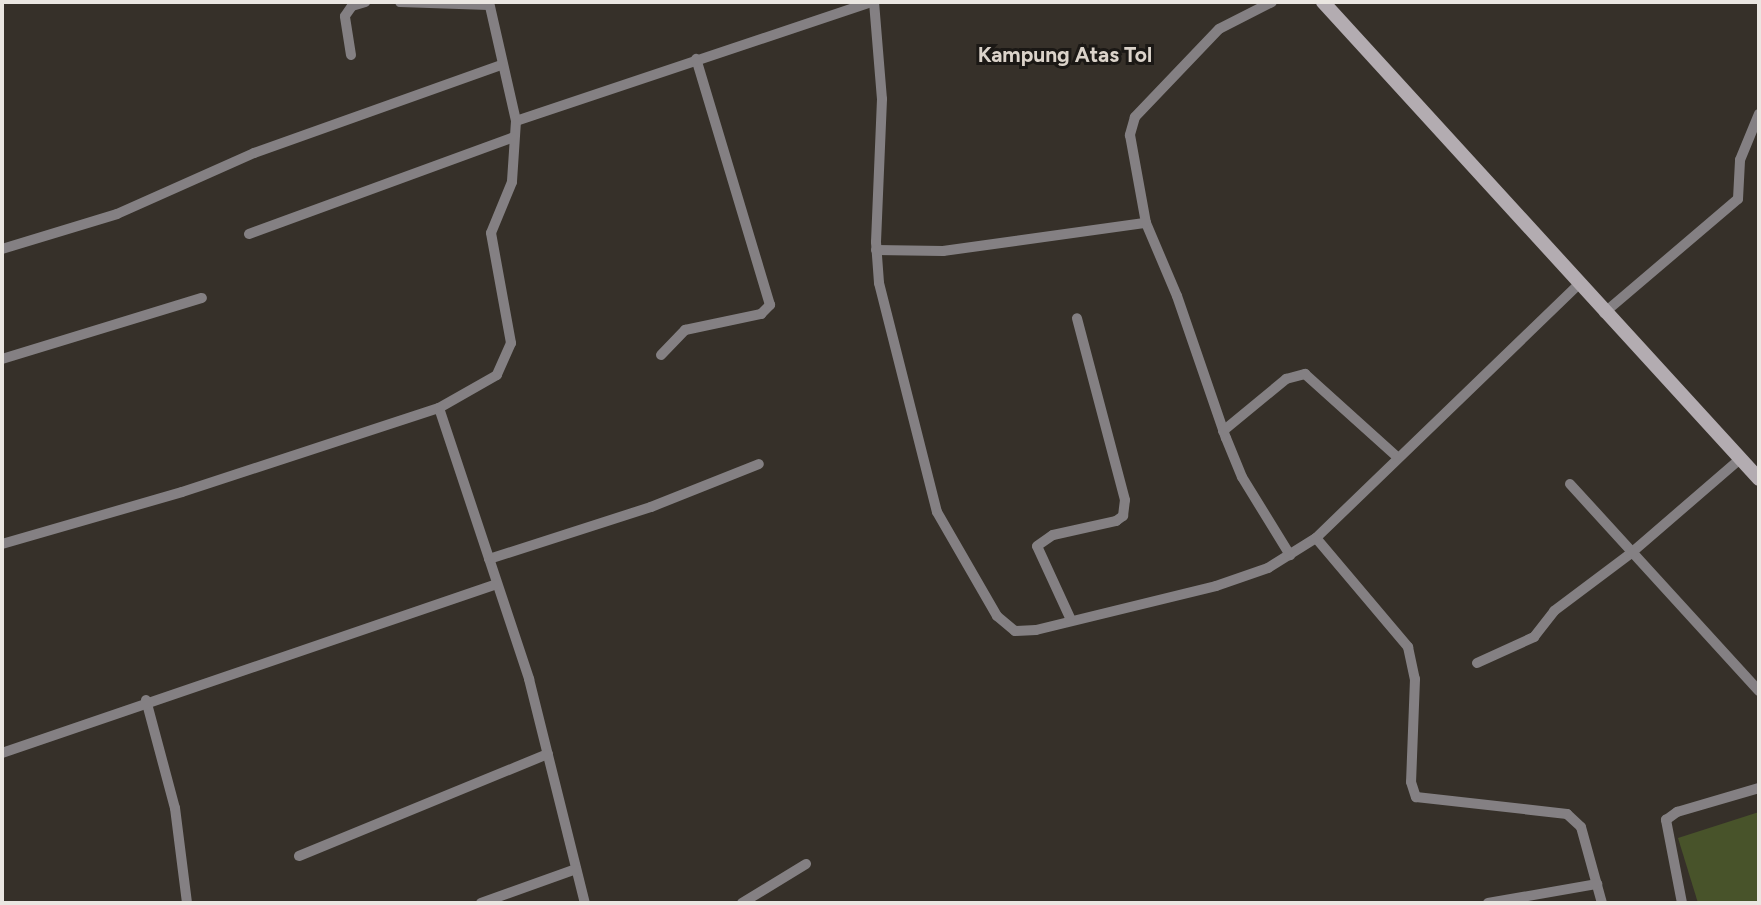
<!DOCTYPE html>
<html>
<head>
<meta charset="utf-8">
<style>
	body { margin:0 }
	#map { position:relative; width:1761px; height:905px; overflow:hidden; background:#363029; font-family:Figtree,sans-serif }
	div>[style] { position:absolute }
	[style*='--x'] { left:calc(var(--x)*1px); top:calc(var(--y)*1px); width:calc(var(--w)*1px); rotate:calc(var(--a)*1deg) }
	.green>* { inset:0; background:#48532a }
	.street>* { height:10px; margin:-5px; padding:0 5px; transform-origin:5px; border-radius:5px; background:#848083 }
	.secondary>* { height:14px; margin:-7px; padding:0 7px; transform-origin:7px; border-radius:7px; background:#b3acb1 }
	span { translate:-50% -50%; white-space:nowrap; text-align:center; line-height:1.15; -webkit-text-stroke:6px #1b1815; paint-order:stroke }
	.neighbourhood-label { font-size:21px; color:#dbd3ca; font-weight:700 }
	.frame { position:absolute; inset:0; border:4px solid #eae6e1; pointer-events:none }
</style>
</head>
<body>
<div id="map">
	<div class="green">
		<i style="clip-path:polygon(1759px 812px,1759px 903px,1698px 903px,1678px 838px)"></i>
	</div>
	<div class="street">
		<i style="--x:400;--y:2;--w:89;--a:1.9"></i>
		<i style="--x:489;--y:2;--w:122;--a:77.2"></i>
		<i style="--x:516;--y:121;--w:61;--a:93.8"></i>
		<i style="--x:512;--y:182;--w:55;--a:112.4"></i>
		<i style="--x:491;--y:233;--w:112;--a:79.7"></i>
		<i style="--x:511;--y:343;--w:35;--a:114"></i>
		<i style="--x:497;--y:375;--w:67;--a:150.4"></i>
		<i style="--x:439;--y:408;--w:286;--a:71.6"></i>
		<i style="--x:529;--y:679;--w:231;--a:76"></i>
		<i style="--x:874;--y:2;--w:97;--a:85.3"></i>
		<i style="--x:882;--y:99;--w:143;--a:92.4"></i>
		<i style="--x:876;--y:242;--w:41;--a:85.8"></i>
		<i style="--x:879;--y:283;--w:236;--a:75.8"></i>
		<i style="--x:937;--y:512;--w:120;--a:60"></i>
		<i style="--x:997;--y:616;--w:23;--a:40"></i>
		<i style="--x:1015;--y:631;--w:21;--a:-3"></i>
		<i style="--x:1036;--y:630;--w:185;--a:-13.7"></i>
		<i style="--x:1216;--y:586;--w:55;--a:-19.1"></i>
		<i style="--x:1268;--y:568;--w:57;--a:-32"></i>
		<i style="--x:1272;--y:2;--w:59;--a:153"></i>
		<i style="--x:1219;--y:29;--w:122;--a:133.7"></i>
		<i style="--x:1135;--y:117;--w:19;--a:106"></i>
		<i style="--x:1130;--y:135;--w:89;--a:79.7"></i>
		<i style="--x:1146;--y:223;--w:79;--a:67"></i>
		<i style="--x:1177;--y:296;--w:150;--a:71"></i>
		<i style="--x:1226;--y:438;--w:42;--a:67.7"></i>
		<i style="--x:1242;--y:477;--w:92;--a:58.4"></i>
		<i style="--x:351;--y:55;--w:39;--a:-99"></i>
		<i style="--x:345;--y:16;--w:12;--a:-55"></i>
		<i style="--x:352;--y:6;--w:14;--a:-17"></i>
		<i style="--x:516;--y:121;--w:374;--a:-18.5"></i>
		<i style="--x:249;--y:234;--w:280;--a:-20.1"></i>
		<i style="--x:2;--y:249;--w:120;--a:-16.9"></i>
		<i style="--x:117;--y:214;--w:150;--a:-24"></i>
		<i style="--x:254;--y:153;--w:262;--a:-19.6"></i>
		<i style="--x:876;--y:250;--w:67;--a:0.9"></i>
		<i style="--x:943;--y:251;--w:205;--a:-7.9"></i>
		<i style="--x:1579;--y:284;--w:366;--a:136"></i>
		<i style="--x:1316;--y:538;--w:143;--a:49.8"></i>
		<i style="--x:1408;--y:647;--w:33;--a:78"></i>
		<i style="--x:1415;--y:679;--w:103;--a:92.2"></i>
		<i style="--x:1411;--y:782;--w:16;--a:72"></i>
		<i style="--x:1416;--y:797;--w:152;--a:6.4"></i>
		<i style="--x:1567;--y:814;--w:19;--a:43"></i>
		<i style="--x:1581;--y:827;--w:79;--a:74.6"></i>
		<i style="--x:1604;--y:313;--w:176;--a:-40.4"></i>
		<i style="--x:1738;--y:199;--w:39;--a:-87"></i>
		<i style="--x:1740;--y:160;--w:50;--a:-67.6"></i>
		<i style="--x:661;--y:355;--w:35;--a:-46"></i>
		<i style="--x:685;--y:330;--w:78;--a:-11.9"></i>
		<i style="--x:761;--y:314;--w:13;--a:-45"></i>
		<i style="--x:770;--y:305;--w:257;--a:-106.7"></i>
		<i style="--x:2;--y:359;--w:209;--a:-17"></i>
		<i style="--x:1223;--y:431;--w:82;--a:-39.5"></i>
		<i style="--x:1286;--y:379;--w:20;--a:-15"></i>
		<i style="--x:1305;--y:374;--w:122;--a:42"></i>
		<i style="--x:1570;--y:484;--w:280;--a:47.6"></i>
		<i style="--x:2;--y:544;--w:187;--a:-16.1"></i>
		<i style="--x:182;--y:492;--w:270;--a:-18.1"></i>
		<i style="--x:489;--y:559;--w:170;--a:-17.8"></i>
		<i style="--x:651;--y:507;--w:116;--a:-21.7"></i>
		<i style="--x:1071;--y:620;--w:81;--a:-114.7"></i>
		<i style="--x:1037;--y:546;--w:19;--a:-35"></i>
		<i style="--x:1053;--y:535;--w:65;--a:-12.5"></i>
		<i style="--x:1116;--y:521;--w:9;--a:-36"></i>
		<i style="--x:1123;--y:516;--w:16;--a:-83"></i>
		<i style="--x:1125;--y:500;--w:188;--a:-104.8"></i>
		<i style="--x:1477;--y:663;--w:63;--a:-24.5"></i>
		<i style="--x:1534;--y:637;--w:33;--a:-52"></i>
		<i style="--x:1554;--y:611;--w:95;--a:-36.9"></i>
		<i style="--x:1630;--y:554;--w:145;--a:-40.8"></i>
		<i style="--x:146;--y:700;--w:112;--a:75"></i>
		<i style="--x:175;--y:808;--w:96;--a:82.8"></i>
		<i style="--x:2;--y:753;--w:523;--a:-18.85"></i>
		<i style="--x:299;--y:856;--w:269;--a:-22.3"></i>
		<i style="--x:481;--y:903;--w:101;--a:-19.7"></i>
		<i style="--x:742;--y:903;--w:75;--a:-31.4"></i>
		<i style="--x:1488;--y:903;--w:111;--a:-9.9"></i>
		<i style="--x:1682;--y:903;--w:85;--a:-100.9"></i>
		<i style="--x:1666;--y:820;--w:14;--a:-36"></i>
		<i style="--x:1677;--y:812;--w:85;--a:-16.3"></i>
	</div>
	<div class="secondary">
		<i style="--x:1323;--y:2;--w:646;--a:47.57"></i>
	</div>
	<div class="neighbourhood-label">
		<span style="left:1065px;top:55px">Kampung Atas Tol</span>
	</div>
	<div class="frame"></div>
</div>
</body>
</html>
